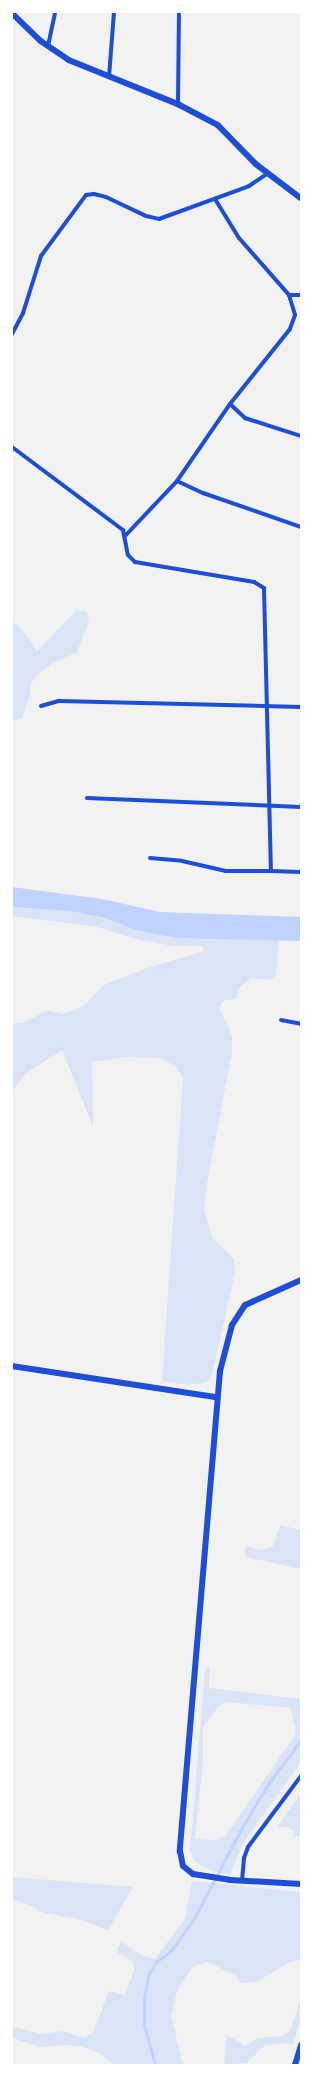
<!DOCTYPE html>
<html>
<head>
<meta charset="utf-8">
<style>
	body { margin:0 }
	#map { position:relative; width:313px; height:2077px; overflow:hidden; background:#f2f2f2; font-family:"Nunito Sans",sans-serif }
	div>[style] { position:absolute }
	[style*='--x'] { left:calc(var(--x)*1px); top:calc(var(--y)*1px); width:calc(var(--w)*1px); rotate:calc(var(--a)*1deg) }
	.green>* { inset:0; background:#dbe4f7 }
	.water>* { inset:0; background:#bfd3fe }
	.stream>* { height:2.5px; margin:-1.25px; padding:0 1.25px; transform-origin:1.25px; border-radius:1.25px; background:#bfd3fe }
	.minor>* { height:4px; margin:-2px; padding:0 2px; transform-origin:2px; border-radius:2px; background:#1d4ed8 }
	.tertiary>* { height:5.5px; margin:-2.75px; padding:0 2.75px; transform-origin:2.75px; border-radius:2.75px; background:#1d4ed8 }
	.secondary>* { height:6px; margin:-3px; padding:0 3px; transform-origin:3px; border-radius:3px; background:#1d4ed8 }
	span { translate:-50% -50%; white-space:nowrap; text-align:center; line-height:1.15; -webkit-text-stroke:3px #fff; paint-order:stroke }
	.frame { position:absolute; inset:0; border:13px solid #fff; pointer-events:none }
</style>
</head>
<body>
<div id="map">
	<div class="green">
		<i style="clip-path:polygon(77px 610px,87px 612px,89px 622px,77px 652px,53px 663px,38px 674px,30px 685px,30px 695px,22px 718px,12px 721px,12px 621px,24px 632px,37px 651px)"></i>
		<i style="clip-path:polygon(12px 907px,70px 911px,106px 918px,135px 930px,176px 938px,279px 940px,276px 975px,270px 980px,251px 978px,240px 987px,236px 999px,225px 1000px,219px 1007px,232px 1036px,232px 1052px,207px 1184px,204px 1210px,213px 1239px,234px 1259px,235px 1273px,212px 1374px,207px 1382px,188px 1385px,162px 1381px,183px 1077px,175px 1066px,160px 1058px,126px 1057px,92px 1062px,93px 1127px,62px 1050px,25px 1074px,12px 1092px,12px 1024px,23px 1023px,47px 1010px,63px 1014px,75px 1010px,87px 1003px,104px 985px,147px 968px,204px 951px,202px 946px,173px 946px,136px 939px,97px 927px,12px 916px)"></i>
		<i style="clip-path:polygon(280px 1525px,301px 1530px,301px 1569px,246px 1557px,244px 1550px,248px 1546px,260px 1550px,273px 1547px)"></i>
		<i style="clip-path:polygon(evenodd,210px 1665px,209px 1688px,301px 1699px,301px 1762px,242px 1845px,230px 1875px,213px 1871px,202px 1866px,194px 1860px,190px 1850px,205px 1671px,210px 1665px,227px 1702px,291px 1708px,296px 1734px,226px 1835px,216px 1840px,195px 1839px,203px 1761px,203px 1727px,218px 1707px,227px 1702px)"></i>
		<i style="clip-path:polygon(301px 1793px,301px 1836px,293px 1837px,294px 1831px,290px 1828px,278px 1826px)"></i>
		<i style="clip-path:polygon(12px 1877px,133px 1887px,108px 1930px,78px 1919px,40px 1912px,34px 1907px,12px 1899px)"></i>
		<i style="clip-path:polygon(192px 1881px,301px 1892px,301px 1960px,290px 1962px,256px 1982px,241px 1983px,235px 1975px,208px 1962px,193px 1966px,177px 1992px,171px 2015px,183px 2065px,114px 2065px,101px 2054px,84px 2047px,68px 2045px,40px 2047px,12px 2038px,12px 2027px,43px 2034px,63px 2031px,84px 2038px,93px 2032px,109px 1991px,125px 1995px,134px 1970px,133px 1962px,118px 1953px,118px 1947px,122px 1942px,143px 1956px,155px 1959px,185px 1919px)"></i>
		<i style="clip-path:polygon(301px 1997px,301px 2017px,293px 2045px,283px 2043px,264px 2046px,247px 2063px,224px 2065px,227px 2035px,245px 2046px,258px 2038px,283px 2036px,290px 2031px)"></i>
	</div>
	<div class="water">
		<i style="clip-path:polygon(12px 887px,102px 899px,160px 912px,301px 917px,301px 941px,176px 938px,135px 930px,106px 918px,70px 911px,12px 907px)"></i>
	</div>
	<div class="stream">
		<i style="--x:155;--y:2065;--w:41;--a:-105.4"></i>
		<i style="--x:144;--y:2025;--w:28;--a:-90"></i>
		<i style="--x:144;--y:1997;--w:24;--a:-78"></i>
		<i style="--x:149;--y:1974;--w:14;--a:-60"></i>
		<i style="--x:156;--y:1962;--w:20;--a:-37"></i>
		<i style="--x:172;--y:1950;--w:42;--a:-55.6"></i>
		<i style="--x:196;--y:1915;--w:103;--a:-62.2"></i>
		<i style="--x:244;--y:1824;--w:48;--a:-58.6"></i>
		<i style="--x:269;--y:1783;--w:54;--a:-53.3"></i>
	</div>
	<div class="minor">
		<i style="--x:48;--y:46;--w:35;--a:-78"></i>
		<i style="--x:109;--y:77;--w:65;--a:-85.6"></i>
		<i style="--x:178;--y:104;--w:92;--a:-89.4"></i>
		<i style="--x:215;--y:199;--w:46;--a:58.4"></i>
		<i style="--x:239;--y:238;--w:76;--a:48.7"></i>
		<i style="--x:301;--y:295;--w:12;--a:180"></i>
		<i style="--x:289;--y:295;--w:21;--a:73"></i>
		<i style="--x:295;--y:315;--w:15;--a:110"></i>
		<i style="--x:290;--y:329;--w:96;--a:128.7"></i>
		<i style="--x:230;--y:404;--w:21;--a:43"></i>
		<i style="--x:245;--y:418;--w:59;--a:17.8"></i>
		<i style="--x:12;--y:334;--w:24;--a:-62"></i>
		<i style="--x:23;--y:313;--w:60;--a:-72.5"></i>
		<i style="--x:41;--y:256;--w:76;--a:-53.6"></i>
		<i style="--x:86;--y:195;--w:8;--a:-7"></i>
		<i style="--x:94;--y:194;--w:12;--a:14"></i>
		<i style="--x:106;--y:197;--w:44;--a:25.4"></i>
		<i style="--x:146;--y:216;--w:13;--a:13"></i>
		<i style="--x:159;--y:219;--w:96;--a:-20.1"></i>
		<i style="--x:249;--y:186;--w:23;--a:-34"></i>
		<i style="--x:12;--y:447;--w:139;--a:36.8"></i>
		<i style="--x:123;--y:530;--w:25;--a:79"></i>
		<i style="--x:128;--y:555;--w:10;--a:45"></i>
		<i style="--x:135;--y:562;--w:121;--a:9.5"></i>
		<i style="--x:254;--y:582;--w:12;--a:31"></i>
		<i style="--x:264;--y:588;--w:283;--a:88.6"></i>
		<i style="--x:271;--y:871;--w:30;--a:2"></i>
		<i style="--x:177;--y:481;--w:29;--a:25"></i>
		<i style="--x:203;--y:493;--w:104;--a:19.1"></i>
		<i style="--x:125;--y:536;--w:76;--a:-46.6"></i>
		<i style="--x:177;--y:481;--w:93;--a:-55.5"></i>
		<i style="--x:41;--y:706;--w:19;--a:-16"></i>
		<i style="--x:59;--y:701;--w:242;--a:1.4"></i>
		<i style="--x:87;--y:798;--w:214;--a:2.4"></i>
		<i style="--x:150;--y:858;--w:32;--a:5"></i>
		<i style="--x:182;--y:861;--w:45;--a:12.8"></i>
		<i style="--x:226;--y:871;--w:45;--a:0"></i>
		<i style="--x:281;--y:1020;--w:20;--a:11"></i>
		<i style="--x:242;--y:1881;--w:23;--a:-85"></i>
		<i style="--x:244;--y:1858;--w:12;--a:-70"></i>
		<i style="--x:248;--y:1847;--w:89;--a:-53.3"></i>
	</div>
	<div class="tertiary">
		<i style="--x:12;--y:13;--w:40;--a:44"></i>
		<i style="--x:41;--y:41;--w:34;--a:34"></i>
		<i style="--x:69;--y:60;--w:118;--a:22"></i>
		<i style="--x:178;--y:104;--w:45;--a:27.7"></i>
		<i style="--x:218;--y:125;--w:54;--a:45.7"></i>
		<i style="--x:256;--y:164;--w:56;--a:37.1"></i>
		<i style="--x:12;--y:1366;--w:205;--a:8.7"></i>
	</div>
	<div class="secondary">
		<i style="--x:301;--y:1280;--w:61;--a:155.9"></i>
		<i style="--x:245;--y:1305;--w:24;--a:123"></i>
		<i style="--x:232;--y:1325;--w:48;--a:104.6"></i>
		<i style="--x:220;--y:1371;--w:482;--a:94.8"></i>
		<i style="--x:180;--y:1851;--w:15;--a:79"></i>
		<i style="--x:183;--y:1866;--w:13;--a:39"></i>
		<i style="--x:193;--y:1874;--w:37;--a:9"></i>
		<i style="--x:230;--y:1880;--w:71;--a:3.2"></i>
		<i style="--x:295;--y:2065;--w:21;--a:-73"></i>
	</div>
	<div class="frame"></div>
</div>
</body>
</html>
